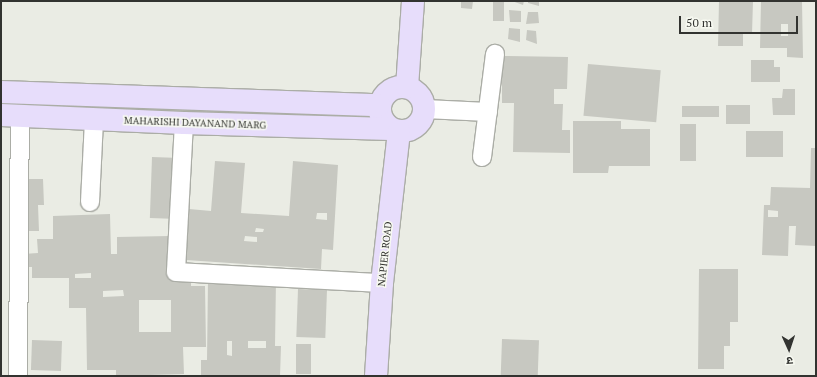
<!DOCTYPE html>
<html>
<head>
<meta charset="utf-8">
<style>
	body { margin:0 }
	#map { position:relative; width:817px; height:377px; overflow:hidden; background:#eaece4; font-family:"PT Serif","Noto Sans Devanagari",serif }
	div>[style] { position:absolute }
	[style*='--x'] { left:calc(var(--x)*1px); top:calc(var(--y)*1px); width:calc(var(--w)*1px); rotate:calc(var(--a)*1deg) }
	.building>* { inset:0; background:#c7c8c1; transform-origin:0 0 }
	.roads { filter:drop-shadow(1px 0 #abada6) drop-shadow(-1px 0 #abada6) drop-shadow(0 1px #abada6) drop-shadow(0 -1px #abada6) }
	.street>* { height:18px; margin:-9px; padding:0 9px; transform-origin:9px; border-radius:9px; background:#fff }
	.secondary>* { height:22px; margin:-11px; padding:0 11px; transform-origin:11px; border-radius:11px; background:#e7ddfb }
	.secondary>.ring { margin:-11px; padding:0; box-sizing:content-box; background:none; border:22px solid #e7ddfb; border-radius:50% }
	span { translate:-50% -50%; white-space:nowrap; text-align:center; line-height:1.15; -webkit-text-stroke:3px #f7f9f1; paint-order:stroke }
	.street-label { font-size:10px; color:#323330 }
	.frame { position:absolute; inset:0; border:2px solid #323330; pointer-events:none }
	.north { position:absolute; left:769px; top:329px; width:40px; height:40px; -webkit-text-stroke:3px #f7f9f1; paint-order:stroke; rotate:177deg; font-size:11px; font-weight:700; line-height:16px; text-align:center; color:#323330 }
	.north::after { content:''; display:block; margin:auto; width:14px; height:18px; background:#323330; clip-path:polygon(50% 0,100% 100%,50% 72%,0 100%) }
	.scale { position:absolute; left:679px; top:16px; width:119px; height:18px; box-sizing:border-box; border:2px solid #323330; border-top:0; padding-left:5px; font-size:12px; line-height:14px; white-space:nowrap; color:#323330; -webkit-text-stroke:3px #f7f9f1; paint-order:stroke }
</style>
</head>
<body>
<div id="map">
	<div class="building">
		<i style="clip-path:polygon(461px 1px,473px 1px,472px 9px,461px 8px)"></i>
		<i style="left:493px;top:1px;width:11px;height:20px"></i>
		<i style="clip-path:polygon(512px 1px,524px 1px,523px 5px)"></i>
		<i style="clip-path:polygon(528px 1px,539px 1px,539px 6px,528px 3px)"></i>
		<i style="clip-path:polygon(719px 1px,753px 1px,752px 34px,743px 34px,743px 46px,718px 46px)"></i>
		<i style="clip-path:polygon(evenodd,761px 1px,802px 1px,803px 58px,787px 57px,787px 48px,760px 48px,761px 1px,781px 24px,788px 24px,788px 36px,781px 36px,781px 24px)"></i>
		<i style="clip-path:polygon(509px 10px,521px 11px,521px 22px,510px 22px)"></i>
		<i style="clip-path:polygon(528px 12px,538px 12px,539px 23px,526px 24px)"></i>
		<i style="clip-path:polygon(509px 28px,520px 29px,520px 42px,508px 39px)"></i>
		<i style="clip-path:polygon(527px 30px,536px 31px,537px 44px,526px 40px)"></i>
		<i style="clip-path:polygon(502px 56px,568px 57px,567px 89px,554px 89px,554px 104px,563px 104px,562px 130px,570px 130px,570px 153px,513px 152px,514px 103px,502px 103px)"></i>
		<i style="clip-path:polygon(751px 60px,774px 60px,774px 67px,780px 67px,780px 82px,751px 82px)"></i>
		<i style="left:588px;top:64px;width:73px;height:52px;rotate:5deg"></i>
		<i style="clip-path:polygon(783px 89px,795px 89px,795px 115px,773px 115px,772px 98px,782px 98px)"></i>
		<i style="left:726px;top:105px;width:24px;height:19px"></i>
		<i style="left:682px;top:106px;width:37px;height:11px"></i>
		<i style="clip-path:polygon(573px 121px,621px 121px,621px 129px,650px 129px,650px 166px,609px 166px,608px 173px,573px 173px)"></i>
		<i style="left:680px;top:124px;width:16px;height:37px"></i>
		<i style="left:746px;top:131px;width:37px;height:26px"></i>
		<i style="clip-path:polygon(evenodd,811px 148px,816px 148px,816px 246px,795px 245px,796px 226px,789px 226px,788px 256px,762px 255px,764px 205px,770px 205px,771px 187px,810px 188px,811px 148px,768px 210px,778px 211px,778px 217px,768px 217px,768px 210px)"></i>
		<i style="left:152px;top:157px;width:28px;height:61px;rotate:2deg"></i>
		<i style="clip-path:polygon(evenodd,215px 161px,245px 163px,241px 213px,289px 216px,293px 161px,338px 165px,333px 250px,322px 249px,321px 269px,186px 260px,189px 209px,211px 211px,215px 161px,317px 213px,327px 213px,327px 220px,316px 219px,317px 213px,215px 161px,256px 228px,264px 229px,263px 232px,255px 232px,256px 228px,215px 161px,245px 236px,257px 237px,257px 242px,244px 241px,245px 236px)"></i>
		<i style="clip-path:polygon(22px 179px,43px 179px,44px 205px,38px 205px,39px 231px,22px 231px)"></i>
		<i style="clip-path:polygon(evenodd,110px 214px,111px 254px,117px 254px,117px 237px,170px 236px,191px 276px,191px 286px,205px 286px,206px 347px,183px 347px,184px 374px,116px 376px,116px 370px,87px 370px,86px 308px,69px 308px,69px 278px,32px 278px,32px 267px,23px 267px,23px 254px,38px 253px,37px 239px,53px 239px,53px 216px,110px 214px,91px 273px,91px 278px,75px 278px,75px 274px,91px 273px,110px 214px,123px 290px,124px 296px,103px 297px,103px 291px,123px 290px,110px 214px,139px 300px,171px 300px,171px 332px,139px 332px,139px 300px)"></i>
		<i style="clip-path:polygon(699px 269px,738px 269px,738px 322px,730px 322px,730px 346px,724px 346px,724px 369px,698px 369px)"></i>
		<i style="clip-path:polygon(evenodd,208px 279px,276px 280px,275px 346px,281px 346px,280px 376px,201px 376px,201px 360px,207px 360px,208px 279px,227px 341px,232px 341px,232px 356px,227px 355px,227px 341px,208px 279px,248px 341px,266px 341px,266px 348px,248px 348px,248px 341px)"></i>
		<i style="left:298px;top:289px;width:29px;height:48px;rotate:2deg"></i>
		<i style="left:502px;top:339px;width:37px;height:37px;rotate:2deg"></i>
		<i style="left:32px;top:340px;width:30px;height:30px;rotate:2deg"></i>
		<i style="left:296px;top:344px;width:15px;height:30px"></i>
	</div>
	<div class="roads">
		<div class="street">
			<i style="--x:425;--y:109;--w:63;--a:2.7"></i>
			<i style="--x:184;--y:123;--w:149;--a:93.1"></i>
			<i style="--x:176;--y:272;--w:206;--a:3.1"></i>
			<i style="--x:482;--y:157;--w:104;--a:-82.8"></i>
			<i style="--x:90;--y:202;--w:83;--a:-87.2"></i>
			<i style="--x:18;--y:376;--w:260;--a:-89.6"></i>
		</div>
		<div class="secondary">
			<i class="ring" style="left:380px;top:87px;width:22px;height:22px"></i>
			<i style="--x:407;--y:87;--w:86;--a:-86"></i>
			<i style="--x:1;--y:92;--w:378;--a:2"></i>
			<i style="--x:1;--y:115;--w:183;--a:2.5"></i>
			<i style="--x:184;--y:123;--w:206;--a:1.7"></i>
			<i style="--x:376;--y:376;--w:93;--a:-86.3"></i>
			<i style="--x:382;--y:283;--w:152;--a:-83.6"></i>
		</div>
	</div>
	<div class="street-label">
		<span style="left:195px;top:123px;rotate:2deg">MAHARISHI DAYANAND MARG</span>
		<span style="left:385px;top:254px;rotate:-84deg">NAPIER ROAD</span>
	</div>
	<div class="frame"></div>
	<div class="north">उ</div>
	<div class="scale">50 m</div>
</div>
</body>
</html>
